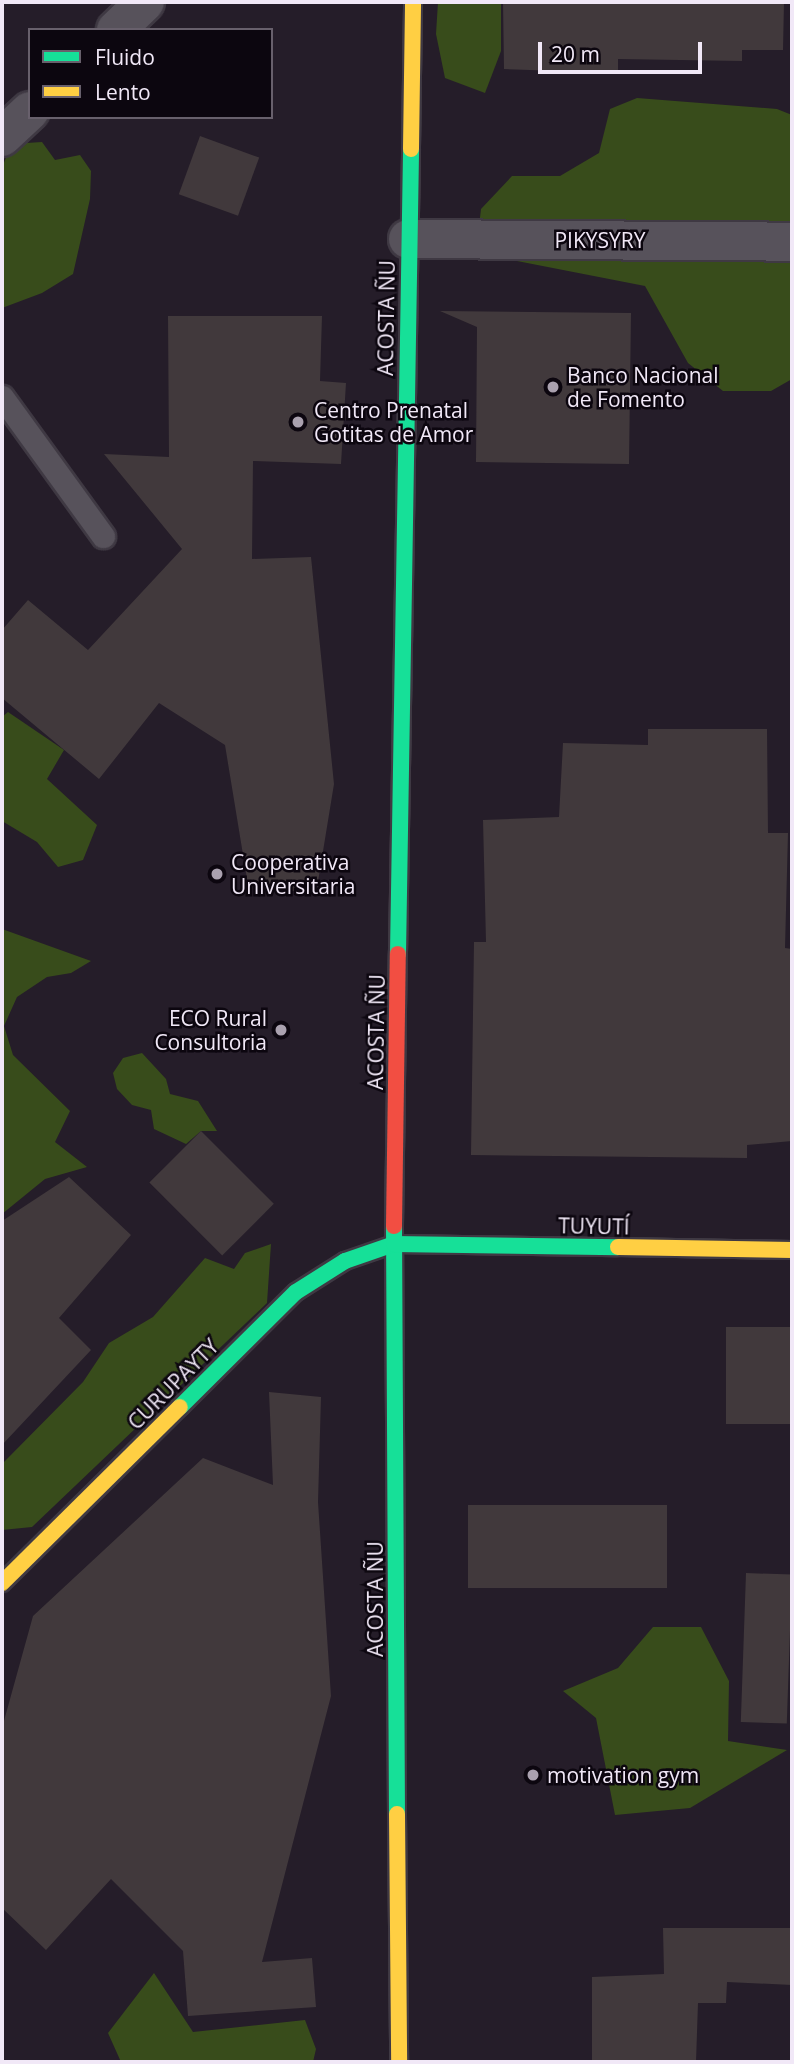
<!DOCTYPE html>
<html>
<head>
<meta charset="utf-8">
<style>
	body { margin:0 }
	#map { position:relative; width:794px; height:2064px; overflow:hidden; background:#251d29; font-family:"Open Sans",sans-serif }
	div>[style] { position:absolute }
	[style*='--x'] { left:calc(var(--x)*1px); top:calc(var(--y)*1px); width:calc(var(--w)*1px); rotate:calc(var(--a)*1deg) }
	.forest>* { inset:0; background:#384c1b }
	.building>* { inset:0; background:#41393c; transform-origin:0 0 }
	.roads { filter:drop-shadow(2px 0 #3f3943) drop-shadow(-2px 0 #3f3943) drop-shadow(0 2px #3f3943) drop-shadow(0 -2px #3f3943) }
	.lane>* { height:23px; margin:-11.5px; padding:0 11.5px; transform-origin:11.5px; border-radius:11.5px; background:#57525b }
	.street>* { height:38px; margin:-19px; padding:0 19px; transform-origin:19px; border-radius:19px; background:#57525b }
	.fast>* { height:16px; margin:-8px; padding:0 8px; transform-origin:8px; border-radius:8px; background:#16e098 }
	.slow>* { height:16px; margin:-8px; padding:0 8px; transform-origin:8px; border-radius:8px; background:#ffcf43 }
	.jam>* { height:16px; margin:-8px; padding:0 8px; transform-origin:8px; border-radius:8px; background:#f24e42 }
	.dots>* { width:19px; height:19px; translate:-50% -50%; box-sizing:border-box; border:4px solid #0c060f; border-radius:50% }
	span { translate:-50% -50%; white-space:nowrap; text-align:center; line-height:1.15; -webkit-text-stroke:5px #0c060f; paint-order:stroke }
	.street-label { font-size:21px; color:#f1e8f7 }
	.poi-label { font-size:21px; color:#f1e8f7 }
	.left { translate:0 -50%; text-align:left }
	.right { translate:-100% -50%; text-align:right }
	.frame { position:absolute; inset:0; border:4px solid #f1e8f7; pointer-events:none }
	.legend { position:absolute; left:28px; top:28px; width:245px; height:91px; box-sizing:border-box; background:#0c060f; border:2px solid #68606c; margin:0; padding:9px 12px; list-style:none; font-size:21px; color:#f1e8f7 }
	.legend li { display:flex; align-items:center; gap:14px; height:35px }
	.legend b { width:35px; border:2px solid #68606c }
	.scale { position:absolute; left:538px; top:42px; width:164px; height:32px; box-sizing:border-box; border:4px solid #f1e8f7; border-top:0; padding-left:9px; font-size:21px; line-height:24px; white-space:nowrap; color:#f1e8f7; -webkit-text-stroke:5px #0c060f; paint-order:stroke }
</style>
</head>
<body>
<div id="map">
	<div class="forest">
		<i style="clip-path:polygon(438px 2px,501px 2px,501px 51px,485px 93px,445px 78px,436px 34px)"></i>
		<i style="clip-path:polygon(637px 98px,777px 109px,792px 115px,792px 379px,771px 391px,723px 391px,688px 363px,645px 286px,476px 253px,481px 209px,512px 176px,560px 176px,599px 153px,610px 109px)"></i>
		<i style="clip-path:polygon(42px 142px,55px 160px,80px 155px,91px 171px,90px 199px,73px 274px,42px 293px,2px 308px,2px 168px,11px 144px)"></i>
		<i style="clip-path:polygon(8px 712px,64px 750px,47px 779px,97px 825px,83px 860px,58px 867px,37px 842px,2px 821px,2px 717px)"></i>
		<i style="clip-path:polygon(2px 929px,91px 961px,71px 973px,47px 977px,17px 997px,4px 1026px,13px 1055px,70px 1111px,55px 1142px,87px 1167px,45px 1179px,2px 1214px)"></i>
		<i style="clip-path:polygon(142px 1053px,166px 1079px,170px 1094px,198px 1101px,217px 1131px,201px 1131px,186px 1144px,154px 1129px,151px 1110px,132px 1105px,117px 1089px,113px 1073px,123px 1058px)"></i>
		<i style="clip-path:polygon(271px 1244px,267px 1303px,32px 1527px,2px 1530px,2px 1464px,83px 1382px,109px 1343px,153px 1317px,205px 1258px,234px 1269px,245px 1253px)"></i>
		<i style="clip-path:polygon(653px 1627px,701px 1627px,729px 1681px,728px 1741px,787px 1750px,690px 1808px,615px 1815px,596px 1718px,563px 1691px,618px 1668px)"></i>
		<i style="clip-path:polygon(154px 1973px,193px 2032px,305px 2020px,316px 2049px,313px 2062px,121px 2062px,108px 2033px)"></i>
	</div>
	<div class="building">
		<i style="clip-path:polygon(503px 2px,784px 2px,783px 50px,742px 50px,742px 61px,618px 59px,618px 73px,504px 69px)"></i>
		<i style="left:200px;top:136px;width:63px;height:62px;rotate:20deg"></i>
		<i style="clip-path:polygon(440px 311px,631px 313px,629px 464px,476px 462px,477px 327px)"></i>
		<i style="clip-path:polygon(168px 316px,322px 316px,320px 381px,346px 383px,341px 464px,253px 461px,252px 559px,311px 557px,334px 784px,316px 894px,248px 885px,225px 745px,159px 703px,99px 779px,2px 698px,2px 630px,28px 600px,88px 650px,182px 549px,104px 454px,169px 457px)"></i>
		<i style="clip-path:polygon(648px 729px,767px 729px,768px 833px,788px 833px,785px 948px,792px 949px,792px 1141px,747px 1145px,747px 1158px,471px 1155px,474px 942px,486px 942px,483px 820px,559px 817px,563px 743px,648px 745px)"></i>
		<i style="left:201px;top:1131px;width:103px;height:73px;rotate:45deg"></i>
		<i style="clip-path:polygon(69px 1177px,131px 1235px,59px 1318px,91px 1350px,2px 1445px,2px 1221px)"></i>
		<i style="left:726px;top:1327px;width:66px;height:97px"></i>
		<i style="clip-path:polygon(269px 1392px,321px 1397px,318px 1502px,331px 1696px,262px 1962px,312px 1958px,316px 2007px,188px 2016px,183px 1951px,111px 1879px,46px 1950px,2px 1908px,2px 1728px,33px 1616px,203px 1458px,273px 1485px)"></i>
		<i style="left:468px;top:1505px;width:199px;height:83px"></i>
		<i style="left:746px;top:1573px;width:46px;height:149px;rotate:2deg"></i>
		<i style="clip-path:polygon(663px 1928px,792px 1928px,792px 1985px,727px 1982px,726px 2003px,698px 2003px,696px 2062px,592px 2062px,592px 1977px,664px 1974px)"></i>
	</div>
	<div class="roads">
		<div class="lane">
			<i style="--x:2;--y:397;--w:172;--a:54"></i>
		</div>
		<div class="street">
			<i style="--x:116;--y:30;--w:40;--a:-44"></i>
			<i style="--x:2;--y:137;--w:38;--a:-43"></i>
			<i style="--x:408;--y:239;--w:384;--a:0.4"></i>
		</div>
		<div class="fast">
			<i style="--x:398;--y:954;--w:805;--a:-89.07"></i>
			<i style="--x:394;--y:1226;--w:588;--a:89.71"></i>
			<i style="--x:180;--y:1407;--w:163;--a:-44.8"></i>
			<i style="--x:296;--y:1292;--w:58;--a:-32.3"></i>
			<i style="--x:345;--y:1261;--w:52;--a:-19.1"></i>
			<i style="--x:394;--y:1244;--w:224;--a:0.8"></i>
		</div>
		<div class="slow">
			<i style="--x:411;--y:149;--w:147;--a:-89.2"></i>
			<i style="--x:618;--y:1247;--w:174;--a:1"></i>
			<i style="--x:2;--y:1583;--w:250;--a:-44.7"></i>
			<i style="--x:397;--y:1814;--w:248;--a:89.5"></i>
		</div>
		<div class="jam">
			<i style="--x:394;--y:1226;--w:272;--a:-89.2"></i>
		</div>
	</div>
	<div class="dots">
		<i style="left:553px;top:387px;background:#aaa1af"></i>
		<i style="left:298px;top:422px;background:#aaa1af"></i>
		<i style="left:217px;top:874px;background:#aaa1af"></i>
		<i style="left:281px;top:1030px;background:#aaa1af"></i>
		<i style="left:533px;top:1775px;background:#aaa1af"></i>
	</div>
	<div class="street-label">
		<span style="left:600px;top:240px">PIKYSYRY</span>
		<span style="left:386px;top:318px;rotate:-89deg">ACOSTA ÑU</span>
		<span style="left:376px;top:1032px;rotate:-89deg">ACOSTA ÑU</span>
		<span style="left:594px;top:1226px;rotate:1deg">TUYUTÍ</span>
		<span style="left:173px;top:1384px;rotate:-45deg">CURUPAYTY</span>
		<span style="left:375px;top:1599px;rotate:-90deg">ACOSTA ÑU</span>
	</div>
	<div class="poi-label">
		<span class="left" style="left:567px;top:387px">Banco Nacional<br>de Fomento</span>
		<span class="left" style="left:314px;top:422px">Centro Prenatal<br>Gotitas de Amor</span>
		<span class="left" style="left:231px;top:874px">Cooperativa<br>Universitaria</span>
		<span class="right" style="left:267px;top:1030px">ECO Rural<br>Consultoria</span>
		<span class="left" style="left:547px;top:1775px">motivation gym</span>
	</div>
	<div class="frame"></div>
	<ul class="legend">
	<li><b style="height:9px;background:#16e098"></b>Fluido</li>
	<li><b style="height:9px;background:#ffcf43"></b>Lento</li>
	</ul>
	<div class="scale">20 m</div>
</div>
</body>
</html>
